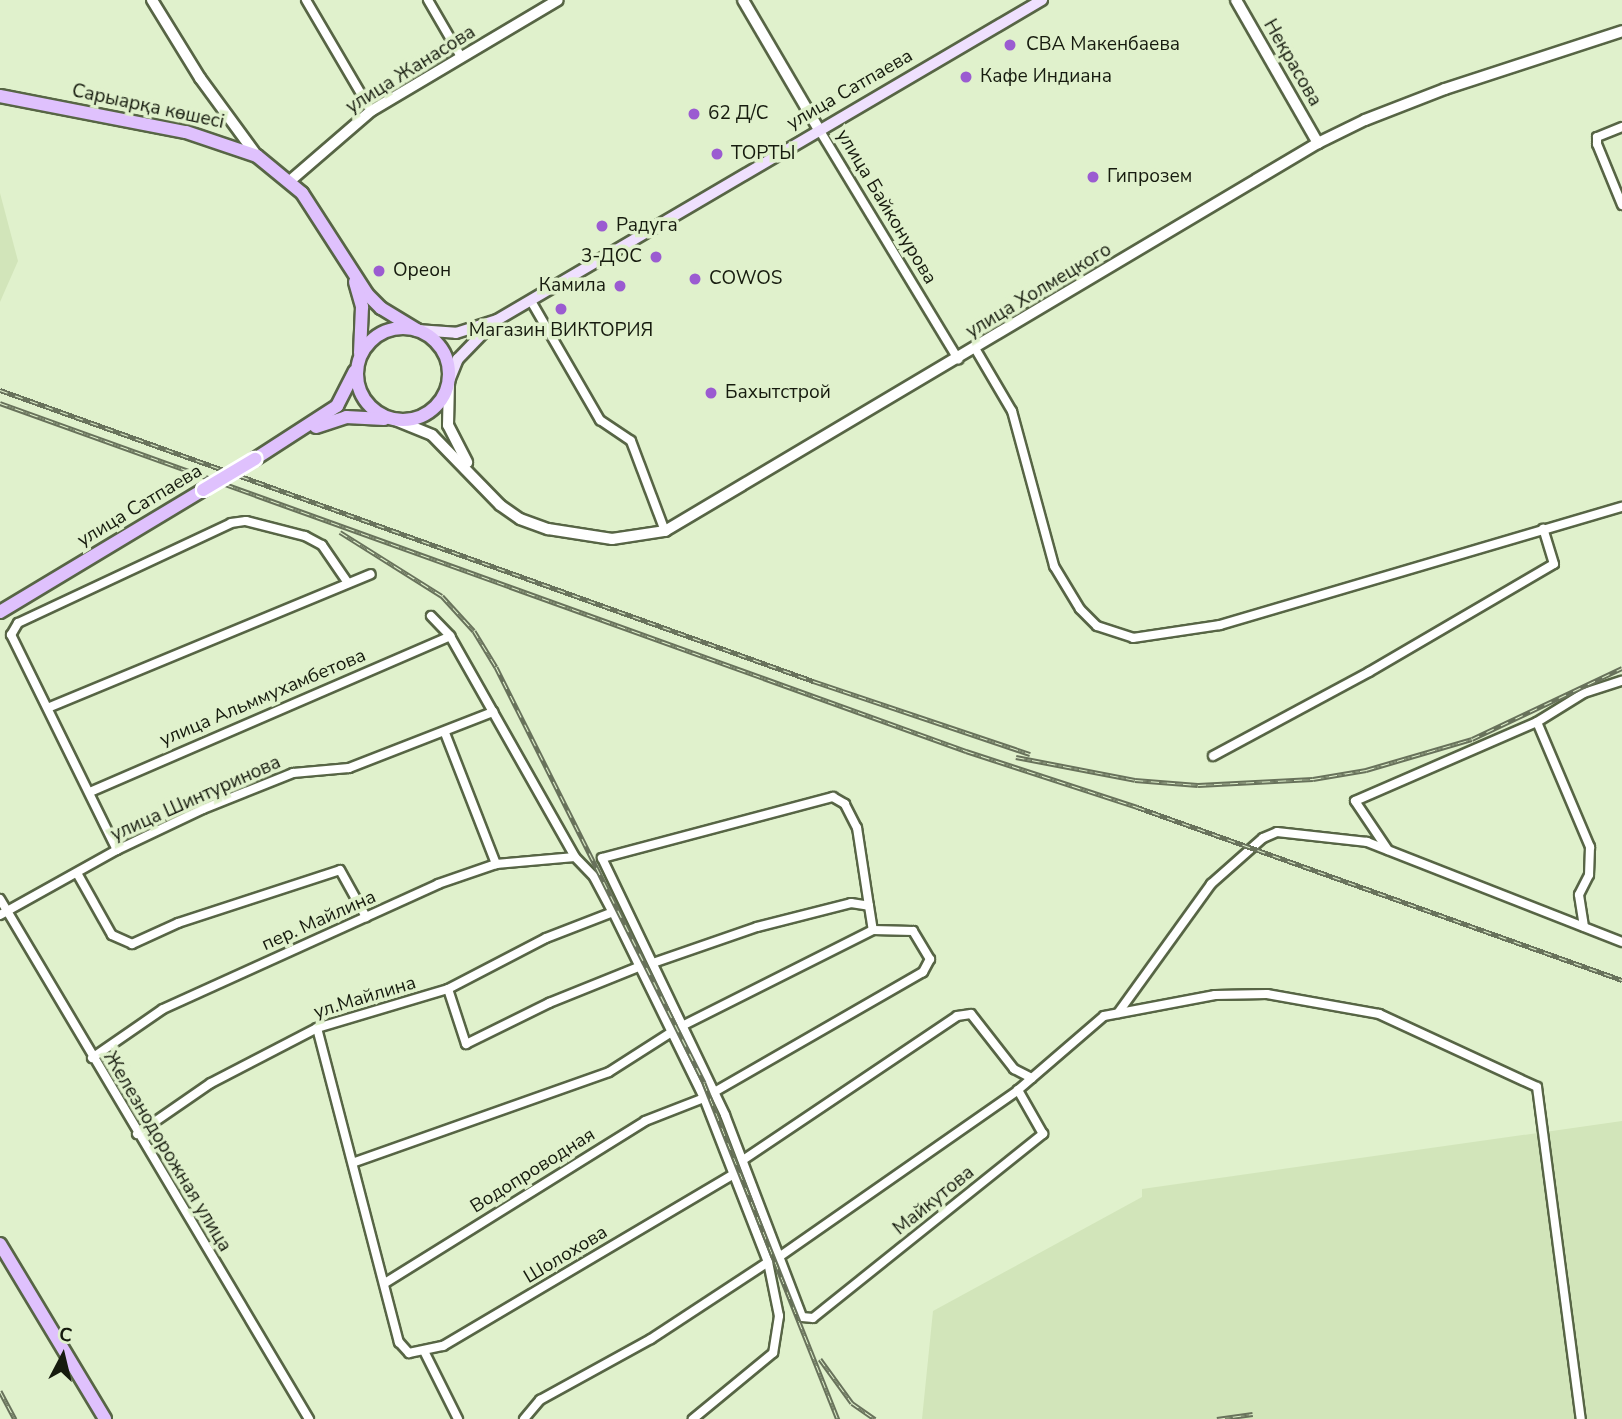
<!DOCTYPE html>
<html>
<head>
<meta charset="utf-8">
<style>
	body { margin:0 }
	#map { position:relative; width:1622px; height:1419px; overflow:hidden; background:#e0f1cc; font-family:"Nunito Sans",sans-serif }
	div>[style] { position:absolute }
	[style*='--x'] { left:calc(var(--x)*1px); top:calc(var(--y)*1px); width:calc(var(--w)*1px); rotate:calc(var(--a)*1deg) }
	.built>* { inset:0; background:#d2e5ba }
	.roads { filter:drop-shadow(2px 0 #576545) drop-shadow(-2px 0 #576545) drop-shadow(0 2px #576545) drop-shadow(0 -2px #576545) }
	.minor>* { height:8px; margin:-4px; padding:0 4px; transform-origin:4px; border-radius:4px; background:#fff }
	.tertiary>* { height:10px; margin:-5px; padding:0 5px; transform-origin:5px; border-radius:5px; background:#fff }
	.secondary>* { height:10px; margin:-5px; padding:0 5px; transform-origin:5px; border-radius:5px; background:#efe0fe }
	.primary>* { height:12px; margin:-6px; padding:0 6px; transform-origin:6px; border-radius:6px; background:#dfc1fd }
	.primary>.ring { margin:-6px; padding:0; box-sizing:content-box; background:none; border:12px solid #dfc1fd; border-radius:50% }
	.rail>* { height:5px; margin-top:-2.5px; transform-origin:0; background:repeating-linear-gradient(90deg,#e0f1cc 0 8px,#68725b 0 16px); box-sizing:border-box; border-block:2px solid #68725b }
	.bridges { filter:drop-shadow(2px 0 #fff) drop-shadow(-2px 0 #fff) drop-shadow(0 2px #fff) drop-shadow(0 -2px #fff) }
	.primary-bridge>* { height:12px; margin:-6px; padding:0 6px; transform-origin:6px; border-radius:6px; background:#dfc1fd }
	.dots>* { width:19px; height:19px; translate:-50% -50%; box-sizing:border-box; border:4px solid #e0f1cc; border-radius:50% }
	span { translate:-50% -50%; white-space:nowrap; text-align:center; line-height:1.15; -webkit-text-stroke:7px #e0f1cc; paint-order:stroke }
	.poi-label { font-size:19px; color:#161b0e }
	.left { translate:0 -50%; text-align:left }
	.right { translate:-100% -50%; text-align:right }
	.street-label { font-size:19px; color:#161b0e }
	.north { position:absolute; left:28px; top:1321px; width:70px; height:70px; -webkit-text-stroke:5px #e0f1cc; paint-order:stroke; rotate:7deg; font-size:19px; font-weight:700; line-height:28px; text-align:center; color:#161b0e }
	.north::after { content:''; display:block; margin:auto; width:24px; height:32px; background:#161b0e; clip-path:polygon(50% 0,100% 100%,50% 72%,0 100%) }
</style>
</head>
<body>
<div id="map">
	<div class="built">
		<i style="clip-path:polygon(0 193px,18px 261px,0 302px)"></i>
		<i style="clip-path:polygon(1622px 1121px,1622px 1419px,922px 1419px,933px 1311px,1142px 1197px,1142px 1189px)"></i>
	</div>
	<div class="roads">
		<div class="minor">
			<i style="--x:306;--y:0;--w:129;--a:59.6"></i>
			<i style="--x:428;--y:0;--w:66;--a:59.9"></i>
			<i style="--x:1622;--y:127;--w:27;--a:158"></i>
			<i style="--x:1597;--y:137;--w:7;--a:90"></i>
			<i style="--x:1597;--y:144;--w:66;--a:67.7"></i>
			<i style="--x:820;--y:131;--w:267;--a:58.8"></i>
			<i style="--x:531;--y:301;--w:138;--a:59.9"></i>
			<i style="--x:600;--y:420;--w:37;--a:34"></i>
			<i style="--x:631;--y:441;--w:96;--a:69.3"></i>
			<i style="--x:976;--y:350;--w:71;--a:59.5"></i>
			<i style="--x:1012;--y:411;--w:161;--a:74.8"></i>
			<i style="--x:1054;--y:566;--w:50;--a:58.8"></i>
			<i style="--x:1080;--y:609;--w:24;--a:45"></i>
			<i style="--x:1097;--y:626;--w:38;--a:18"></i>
			<i style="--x:1133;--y:638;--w:88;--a:-8.5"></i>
			<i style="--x:1220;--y:625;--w:419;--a:-16.4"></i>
			<i style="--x:431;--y:616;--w:28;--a:46"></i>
			<i style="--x:450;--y:636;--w:254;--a:60.5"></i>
			<i style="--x:575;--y:857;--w:28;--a:46"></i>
			<i style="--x:594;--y:877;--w:40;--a:62"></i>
			<i style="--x:613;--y:912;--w:207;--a:63.9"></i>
			<i style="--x:704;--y:1098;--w:176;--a:68.7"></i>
			<i style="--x:768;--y:1262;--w:55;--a:78.5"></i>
			<i style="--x:779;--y:1316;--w:37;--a:99"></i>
			<i style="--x:773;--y:1353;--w:104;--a:140.5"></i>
			<i style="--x:50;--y:707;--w:347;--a:-22.5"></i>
			<i style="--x:1537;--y:722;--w:136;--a:67"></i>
			<i style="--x:1590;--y:847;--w:28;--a:92"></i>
			<i style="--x:1589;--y:875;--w:22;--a:117"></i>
			<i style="--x:1579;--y:895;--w:32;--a:81"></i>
			<i style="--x:445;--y:733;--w:141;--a:68.7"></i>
			<i style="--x:1213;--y:756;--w:177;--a:-28.3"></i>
			<i style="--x:1369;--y:672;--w:214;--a:-30.3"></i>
			<i style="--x:1554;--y:564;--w:37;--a:-107"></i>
			<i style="--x:90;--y:792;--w:392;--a:-23.4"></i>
			<i style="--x:117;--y:850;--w:240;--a:-116.2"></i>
			<i style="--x:11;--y:635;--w:14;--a:-60"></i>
			<i style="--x:18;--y:623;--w:235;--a:-25.1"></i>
			<i style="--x:231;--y:523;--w:15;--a:-8"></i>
			<i style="--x:246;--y:521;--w:61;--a:14.3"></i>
			<i style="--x:305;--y:536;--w:19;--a:28"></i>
			<i style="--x:322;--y:545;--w:46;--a:55.6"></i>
			<i style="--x:1388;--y:850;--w:59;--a:-124"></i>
			<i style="--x:1355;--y:801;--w:198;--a:-23.5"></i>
			<i style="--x:1537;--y:722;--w:55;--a:-31.7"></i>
			<i style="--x:1584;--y:693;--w:40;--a:-18"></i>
			<i style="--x:77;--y:873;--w:71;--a:60.6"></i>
			<i style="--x:112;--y:935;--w:22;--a:24"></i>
			<i style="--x:132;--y:944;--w:51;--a:-24.5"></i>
			<i style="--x:178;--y:923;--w:170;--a:-18.1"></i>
			<i style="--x:340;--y:870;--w:54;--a:61"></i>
			<i style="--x:0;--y:899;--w:605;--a:59.28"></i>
			<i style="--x:869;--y:906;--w:79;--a:-98.7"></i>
			<i style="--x:857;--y:828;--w:27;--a:-117"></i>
			<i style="--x:845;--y:804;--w:14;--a:-150"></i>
			<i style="--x:833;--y:797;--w:239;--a:165.2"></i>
			<i style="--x:602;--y:858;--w:285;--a:64.4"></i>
			<i style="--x:725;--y:1115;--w:216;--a:69.1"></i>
			<i style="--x:802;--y:1317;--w:11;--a:5"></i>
			<i style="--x:813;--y:1318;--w:295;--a:-38.7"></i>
			<i style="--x:1043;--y:1134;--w:51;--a:-119.6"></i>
			<i style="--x:0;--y:915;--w:134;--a:-29.1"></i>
			<i style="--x:117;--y:850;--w:95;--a:-25.5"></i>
			<i style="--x:203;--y:809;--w:97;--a:-21.8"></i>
			<i style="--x:293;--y:773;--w:56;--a:-5.1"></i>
			<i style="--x:349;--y:768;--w:155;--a:-21.3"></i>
			<i style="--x:653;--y:963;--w:110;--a:-19.1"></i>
			<i style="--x:757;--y:927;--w:97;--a:-14.3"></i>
			<i style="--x:851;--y:903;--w:18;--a:9"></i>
			<i style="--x:869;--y:906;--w:24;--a:81"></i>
			<i style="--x:448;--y:989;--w:58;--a:71.9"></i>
			<i style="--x:466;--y:1044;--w:93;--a:-26.3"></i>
			<i style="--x:549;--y:1003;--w:99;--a:-21.9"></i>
			<i style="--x:1118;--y:1013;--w:159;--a:-54.2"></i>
			<i style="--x:1211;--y:884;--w:69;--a:-41.5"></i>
			<i style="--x:1263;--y:838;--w:15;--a:-23"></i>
			<i style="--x:1277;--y:832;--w:91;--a:6.3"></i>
			<i style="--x:1367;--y:842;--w:274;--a:21.4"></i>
			<i style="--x:682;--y:1026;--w:214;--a:-26.7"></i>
			<i style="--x:873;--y:930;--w:40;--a:1.4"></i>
			<i style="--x:913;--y:931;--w:33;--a:59"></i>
			<i style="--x:930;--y:959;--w:15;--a:118"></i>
			<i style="--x:923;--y:972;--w:241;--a:150.1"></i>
			<i style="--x:317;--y:1028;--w:325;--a:75.4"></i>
			<i style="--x:399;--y:1342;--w:15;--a:48"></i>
			<i style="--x:409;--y:1353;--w:35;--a:-12"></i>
			<i style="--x:443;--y:1346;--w:339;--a:-30.6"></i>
			<i style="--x:92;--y:1058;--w:86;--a:-34.6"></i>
			<i style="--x:163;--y:1009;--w:302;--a:-24.4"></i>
			<i style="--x:438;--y:884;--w:61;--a:-19"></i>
			<i style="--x:496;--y:864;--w:79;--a:-5.1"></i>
			<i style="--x:137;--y:1134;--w:90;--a:-34.6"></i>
			<i style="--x:211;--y:1083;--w:119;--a:-27.4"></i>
			<i style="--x:317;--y:1028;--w:137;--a:-16.6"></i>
			<i style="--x:448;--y:989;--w:110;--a:-27.5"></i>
			<i style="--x:546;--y:938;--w:72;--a:-21.2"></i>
			<i style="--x:743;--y:1160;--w:258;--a:-33.9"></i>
			<i style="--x:957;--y:1016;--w:14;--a:-8"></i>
			<i style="--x:971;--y:1014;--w:70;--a:52"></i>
			<i style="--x:1014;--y:1069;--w:20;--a:27"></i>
			<i style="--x:355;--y:1162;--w:269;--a:-19.5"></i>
			<i style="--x:609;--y:1072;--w:76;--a:-32.6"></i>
			<i style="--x:779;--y:1257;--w:292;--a:-34.9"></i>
			<i style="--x:1018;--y:1090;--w:113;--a:-40.7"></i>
			<i style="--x:1104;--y:1016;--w:113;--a:-10.7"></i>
			<i style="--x:1215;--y:995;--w:52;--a:-1.1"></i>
			<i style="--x:1267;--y:994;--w:114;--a:10.1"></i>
			<i style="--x:1379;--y:1014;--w:174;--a:24.8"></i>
			<i style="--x:1537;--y:1087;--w:335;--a:82.5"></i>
			<i style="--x:385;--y:1283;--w:306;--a:-31.9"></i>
			<i style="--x:645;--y:1121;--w:63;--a:-21.3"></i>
			<i style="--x:425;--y:1353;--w:74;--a:63.4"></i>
			<i style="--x:524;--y:1419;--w:25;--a:-50"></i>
			<i style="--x:540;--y:1400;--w:127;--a:-28.8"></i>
			<i style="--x:651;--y:1339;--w:140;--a:-33.3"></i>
		</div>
		<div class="tertiary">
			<i style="--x:152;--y:0;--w:92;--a:58.4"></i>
			<i style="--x:200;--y:78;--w:97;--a:53.8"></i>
			<i style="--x:743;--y:0;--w:152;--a:59.6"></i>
			<i style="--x:1236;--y:0;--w:165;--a:60.2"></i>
			<i style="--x:291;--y:180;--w:106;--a:-40.8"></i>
			<i style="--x:371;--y:111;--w:217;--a:-30.7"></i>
			<i style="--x:449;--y:381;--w:44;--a:91.3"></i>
			<i style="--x:448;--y:425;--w:42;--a:62.8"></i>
			<i style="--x:393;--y:419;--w:42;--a:22.3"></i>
			<i style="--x:432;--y:435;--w:98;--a:45.8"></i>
			<i style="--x:500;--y:505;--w:24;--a:35"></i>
			<i style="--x:520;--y:519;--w:30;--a:20"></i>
			<i style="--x:548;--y:529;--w:65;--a:8.9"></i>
			<i style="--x:612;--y:539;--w:54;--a:-8.6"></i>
			<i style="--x:665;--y:531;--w:760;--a:-30.72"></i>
			<i style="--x:1318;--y:143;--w:52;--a:-26.1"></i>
			<i style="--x:1365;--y:120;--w:86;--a:-21.2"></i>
			<i style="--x:1445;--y:89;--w:186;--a:-18.1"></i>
		</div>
		<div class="secondary">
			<i style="--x:417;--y:330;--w:39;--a:4"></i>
			<i style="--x:456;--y:333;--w:43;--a:-17.6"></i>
			<i style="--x:497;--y:320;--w:632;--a:-30.42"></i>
			<i style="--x:449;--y:381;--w:24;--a:-68"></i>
			<i style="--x:458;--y:359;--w:45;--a:-45.9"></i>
		</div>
		<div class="primary">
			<i style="--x:0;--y:96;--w:189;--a:11"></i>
			<i style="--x:186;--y:132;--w:75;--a:18.7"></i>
			<i style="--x:257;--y:156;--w:58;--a:39.4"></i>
			<i style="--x:302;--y:193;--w:120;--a:57.2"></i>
			<i style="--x:367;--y:294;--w:20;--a:45"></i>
			<i style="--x:381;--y:308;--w:42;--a:31.4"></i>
			<i style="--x:355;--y:282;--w:26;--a:74"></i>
			<i style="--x:362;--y:307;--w:46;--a:92.5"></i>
			<i class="ring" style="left:357px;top:328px;width:80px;height:80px"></i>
			<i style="--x:316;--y:427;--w:32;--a:-18"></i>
			<i style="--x:346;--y:417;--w:38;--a:3"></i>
			<i style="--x:255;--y:459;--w:98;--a:-32.9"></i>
			<i style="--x:337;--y:406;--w:39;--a:-63"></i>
			<i style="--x:0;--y:612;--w:237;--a:-31"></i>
			<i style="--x:0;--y:1244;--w:204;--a:59"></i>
		</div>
	</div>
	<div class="rail">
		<i style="--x:0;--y:390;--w:864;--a:19.69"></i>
		<i style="--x:813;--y:681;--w:229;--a:18.6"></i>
		<i style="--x:0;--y:403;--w:1027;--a:19.81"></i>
		<i style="--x:966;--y:751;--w:180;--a:18.1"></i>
		<i style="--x:1137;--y:807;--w:515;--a:19.63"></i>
		<i style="--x:340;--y:532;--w:120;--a:32.1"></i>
		<i style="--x:442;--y:596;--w:47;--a:47.6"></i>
		<i style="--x:474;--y:631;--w:42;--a:58.6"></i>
		<i style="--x:496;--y:667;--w:465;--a:63.4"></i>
		<i style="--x:704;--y:1083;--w:362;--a:68.3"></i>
		<i style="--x:1016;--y:757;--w:121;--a:10.9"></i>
		<i style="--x:1135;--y:780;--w:63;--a:4.5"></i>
		<i style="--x:1198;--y:785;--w:115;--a:-3"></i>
		<i style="--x:1313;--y:779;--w:54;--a:-9.6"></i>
		<i style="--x:1366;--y:770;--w:110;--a:-16.3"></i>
		<i style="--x:1472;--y:739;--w:166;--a:-25.3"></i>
		<i style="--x:820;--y:1359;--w:54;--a:54"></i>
		<i style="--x:852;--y:1403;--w:28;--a:35"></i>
		<i style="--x:0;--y:1391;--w:32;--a:62"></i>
		<i style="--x:1217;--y:1419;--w:36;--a:-8"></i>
	</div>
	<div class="bridges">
		<div class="primary-bridge">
			<i style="--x:203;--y:490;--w:61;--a:-30.8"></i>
		</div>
	</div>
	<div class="dots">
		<i style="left:1010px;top:45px;background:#9b5bd1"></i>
		<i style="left:966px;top:77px;background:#9b5bd1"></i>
		<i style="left:694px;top:114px;background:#9b5bd1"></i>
		<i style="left:717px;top:154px;background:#9b5bd1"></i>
		<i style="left:1093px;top:177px;background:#9b5bd1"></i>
		<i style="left:602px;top:226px;background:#9b5bd1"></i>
		<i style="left:656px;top:257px;background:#9b5bd1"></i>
		<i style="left:379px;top:271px;background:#9b5bd1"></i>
		<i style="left:695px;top:279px;background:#9b5bd1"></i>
		<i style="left:620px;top:286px;background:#9b5bd1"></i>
		<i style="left:561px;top:309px;background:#9b5bd1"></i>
		<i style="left:711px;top:393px;background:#9b5bd1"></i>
	</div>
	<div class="poi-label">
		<span class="left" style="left:1026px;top:45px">СВА Макенбаева</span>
		<span class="left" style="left:980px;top:77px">Кафе Индиана</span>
		<span class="left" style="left:708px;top:114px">62 Д/С</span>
		<span class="left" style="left:731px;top:154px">ТОРТЫ</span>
		<span class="left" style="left:1107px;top:177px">Гипрозем</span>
		<span class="left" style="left:616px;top:226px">Радуга</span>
		<span class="right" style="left:642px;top:257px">3-ДОС</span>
		<span class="left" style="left:393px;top:271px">Ореон</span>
		<span class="left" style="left:709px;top:279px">COWOS</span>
		<span class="right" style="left:606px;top:286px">Камила</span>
		<span style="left:561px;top:331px">Магазин ВИКТОРИЯ</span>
		<span class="left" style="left:725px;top:393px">Бахытстрой</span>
	</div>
	<div class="street-label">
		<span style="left:1292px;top:63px;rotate:60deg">Некрасова</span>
		<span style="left:411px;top:70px;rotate:-32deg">улица Жанасова</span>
		<span style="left:850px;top:90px;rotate:-30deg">улица Сатпаева</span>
		<span style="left:148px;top:107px;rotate:12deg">Сарыарқа көшесі</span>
		<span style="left:886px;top:207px;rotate:59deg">улица Байконурова</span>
		<span style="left:1039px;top:291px;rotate:-31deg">улица Холмецкого</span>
		<span style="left:140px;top:506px;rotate:-31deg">улица Сатпаева</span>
		<span style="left:263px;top:698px;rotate:-23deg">улица Альммухамбетова</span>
		<span style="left:196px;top:799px;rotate:-24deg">улица Шинтуринова</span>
		<span style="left:319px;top:921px;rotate:-24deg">пер. Майлина</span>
		<span style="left:365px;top:998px;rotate:-17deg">ул.Майлина</span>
		<span style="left:167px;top:1152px;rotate:59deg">Железнодорожная улица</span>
		<span style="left:533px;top:1171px;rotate:-32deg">Водопроводная</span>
		<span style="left:934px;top:1201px;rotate:-39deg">Майкутова</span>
		<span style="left:566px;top:1255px;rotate:-31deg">Шолохова</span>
	</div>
	<div class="north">С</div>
</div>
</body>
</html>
